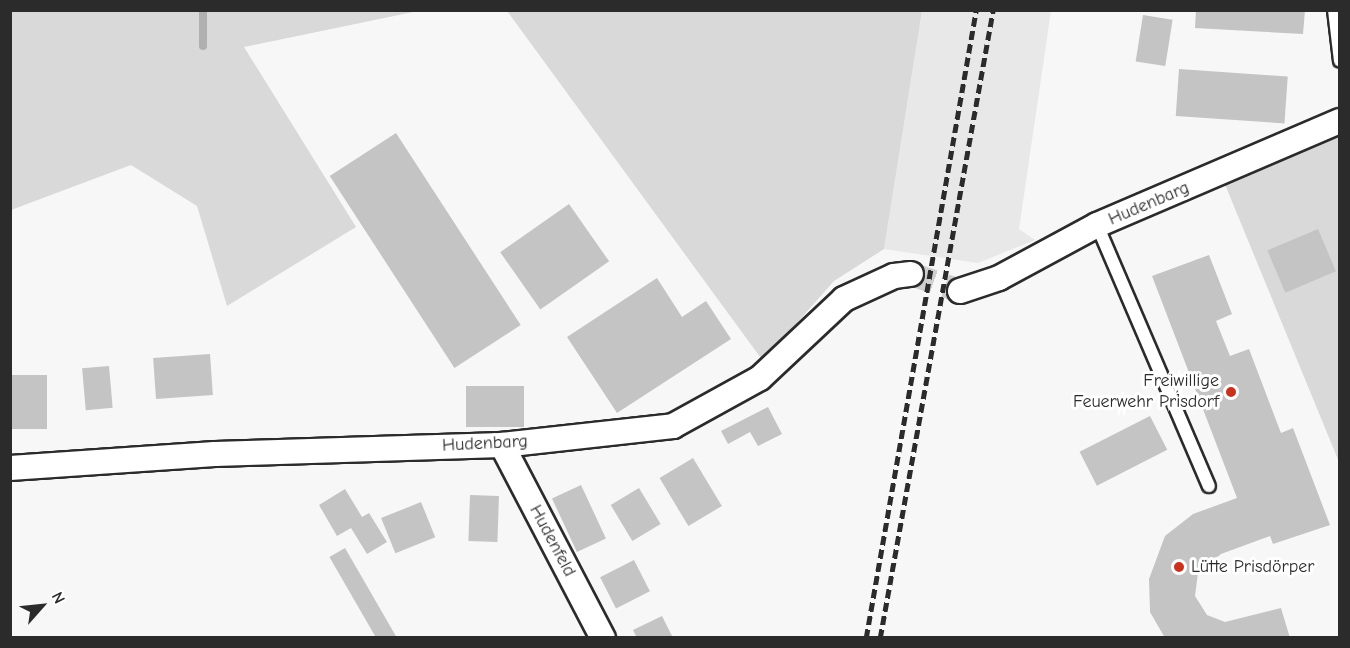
<!DOCTYPE html>
<html>
<head>
<meta charset="utf-8">
<style>
	body { margin:0 }
	#map { position:relative; width:1350px; height:648px; overflow:hidden; background:#f7f7f7; font-family:"Comic Neue",sans-serif }
	div>[style] { position:absolute }
	[style*='--x'] { left:calc(var(--x)*1px); top:calc(var(--y)*1px); width:calc(var(--w)*1px); rotate:calc(var(--a)*1deg) }
	.built>* { inset:0; background:#e8e8e8 }
	.green>* { inset:0; background:#d9d9d9 }
	.stream>* { height:8px; margin:-4px; padding:0 4px; transform-origin:4px; border-radius:4px; background:#b0b0b0 }
	.building>* { inset:0; background:#c4c4c4; transform-origin:0 0 }
	.street-tunnel>* { height:24px; margin-top:-12px; transform-origin:0; background:repeating-linear-gradient(90deg,#cecece 0 24px,transparent 0 36px) }
	.roads { filter:drop-shadow(2px 0 #2b2b2b) drop-shadow(-2px 0 #2b2b2b) drop-shadow(0 2px #2b2b2b) drop-shadow(0 -2px #2b2b2b) }
	.lane>* { height:12px; margin:-6px; padding:0 6px; transform-origin:6px; border-radius:6px; background:#fff }
	.street>* { height:24px; margin:-12px; padding:0 12px; transform-origin:12px; border-radius:12px; background:#fff }
	.rail>* { height:4.5px; margin-top:-2.25px; transform-origin:0; background:repeating-linear-gradient(90deg,#2b2b2b 0 9px,transparent 0 13.5px) }
	.dots>* { width:16px; height:16px; translate:-50% -50%; box-sizing:border-box; border:3px solid #fff; border-radius:50% }
	span { translate:-50% -50%; white-space:nowrap; text-align:center; line-height:1.15; -webkit-text-stroke:6px #fff; paint-order:stroke }
	.street-label { font-size:18px; color:#2b2b2b }
	.poi-label { font-size:18px; color:#2b2b2b }
	.right { translate:-100% -50%; text-align:right }
	.left { translate:0 -50%; text-align:left }
	.frame { position:absolute; inset:0; border:12px solid #2b2b2b; pointer-events:none }
	.north { position:absolute; left:12px; top:576px; width:60px; height:60px; -webkit-text-stroke:4px #fff; paint-order:stroke; rotate:63deg; font-size:16px; font-weight:700; line-height:24px; text-align:center; color:#2b2b2b }
	.north::after { content:''; display:block; margin:auto; width:21px; height:27px; background:#2b2b2b; clip-path:polygon(50% 0,100% 100%,50% 72%,0 100%) }
</style>
</head>
<body>
<div id="map">
	<div class="built">
		<i style="clip-path:polygon(922px 11px,1051px 11px,1019px 229px,1035px 240px,978px 263px,884px 249px)"></i>
	</div>
	<div class="green">
		<i style="clip-path:polygon(11px 10px,418px 11px,244px 47px,356px 227px,227px 306px,197px 206px,131px 165px,11px 210px)"></i>
		<i style="clip-path:polygon(507px 11px,922px 11px,884px 249px,834px 281px,763px 361px)"></i>
		<i style="clip-path:polygon(1339px 135px,1339px 462px,1224px 182px)"></i>
	</div>
	<div class="stream">
		<i style="--x:203;--y:46;--w:36;--a:-90"></i>
	</div>
	<div class="building">
		<i style="clip-path:polygon(1196px 10px,1305px 10px,1303px 34px,1195px 28px)"></i>
		<i style="left:1143px;top:15px;width:30px;height:47px;rotate:9deg"></i>
		<i style="left:1179px;top:69px;width:109px;height:47px;rotate:4deg"></i>
		<i style="left:396px;top:133px;width:229px;height:79px;rotate:57deg"></i>
		<i style="left:569px;top:204px;width:70px;height:84px;rotate:55deg"></i>
		<i style="left:1318px;top:229px;width:46px;height:55px;rotate:67deg"></i>
		<i style="clip-path:polygon(1209px 255px,1232px 314px,1216px 321px,1230px 356px,1249px 349px,1281px 433px,1293px 428px,1330px 525px,1273px 544px,1270px 536px,1221px 554px,1198px 573px,1195px 596px,1207px 615px,1225px 622px,1281px 608px,1290px 638px,1165px 638px,1150px 612px,1149px 579px,1165px 536px,1193px 514px,1237px 498px,1152px 276px)"></i>
		<i style="clip-path:polygon(657px 278px,682px 317px,706px 301px,731px 339px,617px 413px,567px 337px)"></i>
		<i style="left:210px;top:354px;width:41px;height:57px;rotate:86deg"></i>
		<i style="left:109px;top:366px;width:42px;height:27px;rotate:85deg"></i>
		<i style="left:10px;top:375px;width:37px;height:54px"></i>
		<i style="left:466px;top:386px;width:58px;height:41px"></i>
		<i style="clip-path:polygon(768px 407px,782px 434px,758px 446px,750px 432px,728px 444px,721px 431px)"></i>
		<i style="left:1150px;top:416px;width:38px;height:79px;rotate:63deg"></i>
		<i style="left:693px;top:458px;width:56px;height:39px;rotate:59deg"></i>
		<i style="left:581px;top:485px;width:59px;height:32px;rotate:65deg"></i>
		<i style="left:639px;top:488px;width:42px;height:33px;rotate:59deg"></i>
		<i style="clip-path:polygon(345px 489px,362px 517px,369px 513px,387px 542px,367px 554px,351px 528px,337px 536px,319px 505px)"></i>
		<i style="left:470px;top:495px;width:29px;height:46px;rotate:2deg"></i>
		<i style="left:421px;top:502px;width:38px;height:43px;rotate:68deg"></i>
		<i style="left:345px;top:548px;width:104px;height:18px;rotate:60deg"></i>
		<i style="left:634px;top:560px;width:35px;height:38px;rotate:63deg"></i>
		<i style="clip-path:polygon(662px 616px,673px 638px,637px 638px,633px 630px)"></i>
	</div>
	<div class="street-tunnel">
		<i style="--x:911;--y:274;--w:52;--a:19.1"></i>
	</div>
	<div class="roads">
		<div class="lane">
			<i style="--x:1334;--y:10;--w:51;--a:83.3"></i>
			<i style="--x:1097;--y:225;--w:284;--a:66.8"></i>
		</div>
		<div class="street">
			<i style="--x:960;--y:291;--w:41;--a:-18.4"></i>
			<i style="--x:999;--y:278;--w:111;--a:-28.4"></i>
			<i style="--x:1097;--y:225;--w:264;--a:-23.2"></i>
			<i style="--x:502;--y:445;--w:218;--a:62.4"></i>
			<i style="--x:10;--y:468;--w:205;--a:-3.9"></i>
			<i style="--x:215;--y:454;--w:287;--a:-1.8"></i>
			<i style="--x:502;--y:445;--w:172;--a:-6.3"></i>
			<i style="--x:673;--y:426;--w:99;--a:-28.9"></i>
			<i style="--x:760;--y:378;--w:115;--a:-43.2"></i>
			<i style="--x:844;--y:299;--w:55;--a:-24.7"></i>
			<i style="--x:894;--y:276;--w:17;--a:-7"></i>
		</div>
	</div>
	<div class="rail">
		<i style="--x:866;--y:638;--w:638;--a:-80.06"></i>
		<i style="--x:880;--y:638;--w:638;--a:-79.8"></i>
	</div>
	<div class="dots">
		<i style="left:1231px;top:392px;background:#c8321e"></i>
		<i style="left:1179px;top:567px;background:#c8321e"></i>
	</div>
	<div class="street-label">
		<span style="left:1149px;top:204px;rotate:-23deg">Hudenbarg</span>
		<span style="left:485px;top:444px;rotate:-3deg">Hudenbarg</span>
		<span style="left:552px;top:541px;rotate:62deg">Hudenfeld</span>
	</div>
	<div class="poi-label">
		<span class="right" style="left:1219px;top:392px">Freiwillige<br>Feuerwehr Prisdorf</span>
		<span class="left" style="left:1191px;top:567px">Lütte Prisdörper</span>
	</div>
	<div class="frame"></div>
	<div class="north">N</div>
</div>
</body>
</html>
